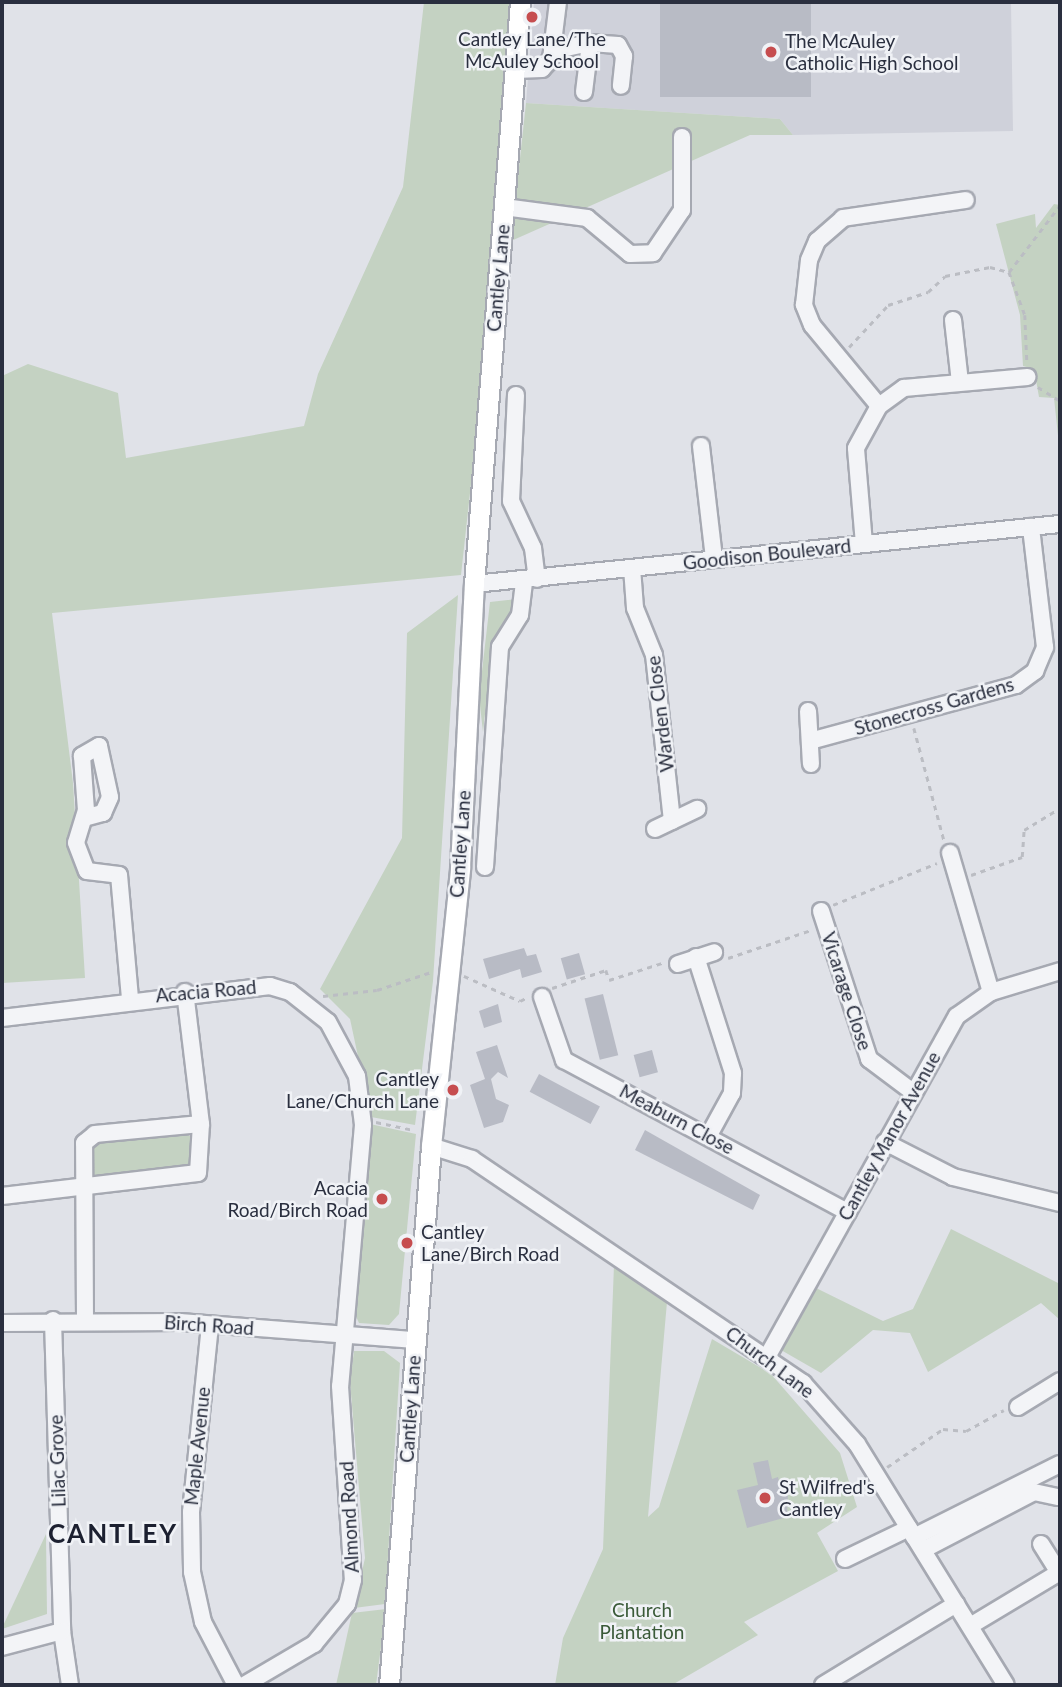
<!DOCTYPE html>
<html>
<head>
<meta charset="utf-8">
<style>
	body { margin:0 }
	#map { position:relative; width:1062px; height:1687px; overflow:hidden; background:#e0e2e8; font-family:Lato,sans-serif }
	div>[style] { position:absolute }
	[style*='--x'] { left:calc(var(--x)*1px); top:calc(var(--y)*1px); width:calc(var(--w)*1px); rotate:calc(var(--a)*1deg) }
	.built>* { inset:0; background:#cfd1da }
	.green>* { inset:0; background:#c4d2c2 }
	.building>* { inset:0; background:#b8bbc5; transform-origin:0 0 }
	.path>* { height:2.5px; margin-top:-1.25px; transform-origin:0; background:repeating-linear-gradient(90deg,#bbbdc3 0 5px,transparent 0 10px) }
	.roads { filter:drop-shadow(2px 0 #a6a9b2) drop-shadow(-2px 0 #a6a9b2) drop-shadow(0 2px #a6a9b2) drop-shadow(0 -2px #a6a9b2) }
	.minor>* { height:16px; margin:-8px; padding:0 8px; transform-origin:8px; border-radius:8px; background:#f3f4f7 }
	.major>* { height:19px; margin:-9.5px; padding:0 9.5px; transform-origin:9.5px; border-radius:9.5px; background:#fff }
	.dots>* { width:19px; height:19px; translate:-50% -50%; box-sizing:border-box; border:4px solid #f0f2f6; border-radius:50% }
	span { translate:-50% -50%; white-space:nowrap; text-align:center; line-height:1.15; -webkit-text-stroke:5px #f0f2f6; paint-order:stroke }
	.poi-label { font-size:19px; color:#2a2f3f }
	.left { translate:0 -50%; text-align:left }
	.right { translate:-100% -50%; text-align:right }
	.street-label { font-size:19px; color:#2a2f3f }
	.park-label { font-size:19px; color:#3a5a38 }
	.district-label { font-size:26px; color:#1c2030; font-weight:700; letter-spacing:2px }
	.frame { position:absolute; inset:0; border:4px solid #2a2f3f; pointer-events:none }
</style>
</head>
<body>
<div id="map">
	<div class="built">
		<i style="clip-path:polygon(534px 2px,1011px 2px,1013px 131px,793px 135px,780px 119px,526px 103px)"></i>
	</div>
	<div class="green">
		<i style="clip-path:polygon(424px 2px,524px 2px,461px 575px,52px 613px,73px 783px,85px 978px,2px 983px,2px 376px,28px 364px,118px 393px,126px 458px,304px 426px,318px 374px,403px 187px)"></i>
		<i style="clip-path:polygon(526px 103px,780px 119px,793px 135px,750px 135px,511px 241px)"></i>
		<i style="clip-path:polygon(1054px 204px,1060px 205px,1059px 445px,1054px 398px,1039px 397px,1034px 369px,1023px 366px,1020px 315px,996px 224px,1035px 214px,1036px 228px)"></i>
		<i style="clip-path:polygon(458px 595px,433px 981px,415px 1125px,371px 1117px,350px 1019px,320px 989px,402px 838px,407px 633px)"></i>
		<i style="clip-path:polygon(518px 599px,493px 643px,483px 732px,479px 697px,490px 602px)"></i>
		<i style="clip-path:polygon(370px 1124px,416px 1134px,399px 1314px,389px 1325px,359px 1323px,354px 1312px)"></i>
		<i style="clip-path:polygon(184px 1132px,194px 1139px,191px 1168px,94px 1179px,88px 1172px,94px 1142px)"></i>
		<i style="clip-path:polygon(951px 1229px,1060px 1284px,1060px 1320px,1041px 1303px,928px 1372px,910px 1333px,873px 1330px,821px 1373px,781px 1350px,816px 1288px,883px 1321px,913px 1309px)"></i>
		<i style="clip-path:polygon(614px 1265px,667px 1302px,648px 1517px,659px 1507px,712px 1339px,771px 1374px,840px 1453px,857px 1507px,817px 1533px,838px 1571px,744px 1622px,758px 1635px,672px 1685px,555px 1685px,563px 1638px,603px 1549px)"></i>
		<i style="clip-path:polygon(354px 1351px,384px 1351px,400px 1363px,385px 1604px,354px 1608px,365px 1558px,350px 1382px)"></i>
		<i style="clip-path:polygon(46px 1534px,47px 1614px,2px 1629px,2px 1628px)"></i>
		<i style="clip-path:polygon(386px 1609px,376px 1685px,336px 1685px,352px 1613px)"></i>
	</div>
	<div class="building">
		<i style="left:660px;top:2px;width:151px;height:95px"></i>
		<i style="clip-path:polygon(524px 948px,527px 956px,536px 954px,542px 972px,522px 978px,520px 969px,489px 979px,483px 959px)"></i>
		<i style="left:579px;top:953px;width:22px;height:19px;rotate:74deg"></i>
		<i style="left:603px;top:994px;width:63px;height:19px;rotate:76deg"></i>
		<i style="clip-path:polygon(498px 1004px,502px 1022px,484px 1028px,479px 1011px)"></i>
		<i style="clip-path:polygon(497px 1045px,508px 1078px,498px 1072px,491px 1079px,496px 1099px,509px 1105px,503px 1122px,484px 1128px,470px 1085px,485px 1079px,476px 1052px)"></i>
		<i style="left:652px;top:1050px;width:23px;height:19px;rotate:75deg"></i>
		<i style="left:539px;top:1074px;width:69px;height:20px;rotate:28deg"></i>
		<i style="clip-path:polygon(645px 1130px,760px 1195px,753px 1210px,635px 1150px)"></i>
		<i style="clip-path:polygon(768px 1460px,772px 1479px,778px 1477px,782px 1493px,788px 1491px,787px 1517px,747px 1528px,737px 1490px,758px 1485px,753px 1463px)"></i>
	</div>
	<div class="path">
		<i style="--x:1009;--y:272;--w:46;--a:69.6"></i>
		<i style="--x:1025;--y:315;--w:45;--a:87.5"></i>
		<i style="--x:849;--y:347;--w:57;--a:-47.1"></i>
		<i style="--x:888;--y:305;--w:42;--a:-18"></i>
		<i style="--x:928;--y:292;--w:23;--a:-43"></i>
		<i style="--x:945;--y:276;--w:46;--a:-11.3"></i>
		<i style="--x:990;--y:267;--w:20;--a:15"></i>
		<i style="--x:1009;--y:272;--w:84;--a:-52.7"></i>
		<i style="--x:1038;--y:387;--w:26;--a:32"></i>
		<i style="--x:914;--y:728;--w:116;--a:75"></i>
		<i style="--x:971;--y:875;--w:54;--a:-19.4"></i>
		<i style="--x:1022;--y:857;--w:27;--a:-86"></i>
		<i style="--x:1024;--y:830;--w:42;--a:-31.4"></i>
		<i style="--x:833;--y:905;--w:112;--a:-22"></i>
		<i style="--x:728;--y:958;--w:88;--a:-18.6"></i>
		<i style="--x:464;--y:976;--w:61;--a:24.1"></i>
		<i style="--x:520;--y:1001;--w:9;--a:-27"></i>
		<i style="--x:552;--y:988;--w:57;--a:-18.4"></i>
		<i style="--x:606;--y:970;--w:10;--a:73"></i>
		<i style="--x:609;--y:980;--w:56;--a:-17.8"></i>
		<i style="--x:323;--y:996;--w:54;--a:-6.3"></i>
		<i style="--x:377;--y:990;--w:57;--a:-18.4"></i>
		<i style="--x:376;--y:1122;--w:39;--a:12"></i>
		<i style="--x:887;--y:1467;--w:68;--a:-34.2"></i>
		<i style="--x:943;--y:1429;--w:23;--a:5"></i>
		<i style="--x:966;--y:1431;--w:43;--a:-28.9"></i>
	</div>
	<div class="roads">
		<div class="minor">
			<i style="--x:552;--y:51;--w:39;--a:-12"></i>
			<i style="--x:590;--y:43;--w:28;--a:4"></i>
			<i style="--x:618;--y:45;--w:13;--a:61"></i>
			<i style="--x:624;--y:56;--w:30;--a:96"></i>
			<i style="--x:515;--y:70;--w:27;--a:-2"></i>
			<i style="--x:542;--y:69;--w:13;--a:-48"></i>
			<i style="--x:551;--y:59;--w:57;--a:-83"></i>
			<i style="--x:584;--y:92;--w:49;--a:-83"></i>
			<i style="--x:504;--y:207;--w:84;--a:7.5"></i>
			<i style="--x:587;--y:218;--w:56;--a:39.9"></i>
			<i style="--x:630;--y:254;--w:23;--a:-2"></i>
			<i style="--x:653;--y:253;--w:52;--a:-56"></i>
			<i style="--x:682;--y:210;--w:73;--a:-90"></i>
			<i style="--x:953;--y:320;--w:62;--a:83.6"></i>
			<i style="--x:516;--y:395;--w:106;--a:92.7"></i>
			<i style="--x:511;--y:501;--w:52;--a:64.9"></i>
			<i style="--x:533;--y:548;--w:31;--a:83"></i>
			<i style="--x:879;--y:406;--w:31;--a:-36"></i>
			<i style="--x:904;--y:388;--w:124;--a:-5.1"></i>
			<i style="--x:701;--y:446;--w:114;--a:83.4"></i>
			<i style="--x:864;--y:544;--w:96;--a:-94.8"></i>
			<i style="--x:856;--y:448;--w:48;--a:-61.3"></i>
			<i style="--x:879;--y:406;--w:105;--a:-129.6"></i>
			<i style="--x:812;--y:325;--w:22;--a:-112"></i>
			<i style="--x:804;--y:305;--w:45;--a:-83.7"></i>
			<i style="--x:809;--y:260;--w:21;--a:-67"></i>
			<i style="--x:817;--y:241;--w:35;--a:-41"></i>
			<i style="--x:843;--y:218;--w:124;--a:-8.3"></i>
			<i style="--x:632;--y:568;--w:40;--a:85.7"></i>
			<i style="--x:635;--y:608;--w:51;--a:68"></i>
			<i style="--x:654;--y:655;--w:167;--a:83.8"></i>
			<i style="--x:474;--y:584;--w:589;--a:-5.85"></i>
			<i style="--x:808;--y:711;--w:53;--a:86.8"></i>
			<i style="--x:810;--y:741;--w:213;--a:-15.2"></i>
			<i style="--x:1016;--y:685;--w:24;--a:-36"></i>
			<i style="--x:1035;--y:671;--w:26;--a:-67"></i>
			<i style="--x:1045;--y:647;--w:121;--a:-96.7"></i>
			<i style="--x:84;--y:818;--w:20;--a:-15"></i>
			<i style="--x:103;--y:813;--w:17;--a:-66"></i>
			<i style="--x:110;--y:797;--w:52;--a:-102.2"></i>
			<i style="--x:99;--y:746;--w:20;--a:150"></i>
			<i style="--x:82;--y:756;--w:54;--a:85.8"></i>
			<i style="--x:86;--y:810;--w:34;--a:107"></i>
			<i style="--x:76;--y:843;--w:30;--a:69"></i>
			<i style="--x:87;--y:871;--w:32;--a:7"></i>
			<i style="--x:119;--y:875;--w:123;--a:84.9"></i>
			<i style="--x:655;--y:829;--w:47;--a:-25.5"></i>
			<i style="--x:950;--y:853;--w:145;--a:73.6"></i>
			<i style="--x:485;--y:867;--w:221;--a:-86.1"></i>
			<i style="--x:500;--y:647;--w:38;--a:-58"></i>
			<i style="--x:520;--y:615;--w:35;--a:-83"></i>
			<i style="--x:821;--y:911;--w:156;--a:72"></i>
			<i style="--x:869;--y:1059;--w:55;--a:36.9"></i>
			<i style="--x:696;--y:957;--w:122;--a:72.3"></i>
			<i style="--x:733;--y:1073;--w:20;--a:93"></i>
			<i style="--x:732;--y:1093;--w:48;--a:118.7"></i>
			<i style="--x:678;--y:964;--w:38;--a:-18"></i>
			<i style="--x:542;--y:997;--w:67;--a:70.8"></i>
			<i style="--x:564;--y:1060;--w:322;--a:28.2"></i>
			<i style="--x:2;--y:1018;--w:270;--a:-6.8"></i>
			<i style="--x:270;--y:986;--w:21;--a:17"></i>
			<i style="--x:290;--y:992;--w:48;--a:38.3"></i>
			<i style="--x:328;--y:1022;--w:61;--a:61.8"></i>
			<i style="--x:357;--y:1076;--w:49;--a:83"></i>
			<i style="--x:363;--y:1125;--w:262;--a:95"></i>
			<i style="--x:340;--y:1386;--w:194;--a:86.2"></i>
			<i style="--x:353;--y:1580;--w:25;--a:104"></i>
			<i style="--x:347;--y:1604;--w:52;--a:129.5"></i>
			<i style="--x:314;--y:1644;--w:81;--a:149.6"></i>
			<i style="--x:885;--y:1142;--w:76;--a:27.2"></i>
			<i style="--x:953;--y:1177;--w:110;--a:13.7"></i>
			<i style="--x:431;--y:1146;--w:43;--a:17.6"></i>
			<i style="--x:472;--y:1159;--w:400;--a:34.1"></i>
			<i style="--x:803;--y:1383;--w:81;--a:48.5"></i>
			<i style="--x:857;--y:1444;--w:283;--a:58.3"></i>
			<i style="--x:2;--y:1196;--w:197;--a:-6.7"></i>
			<i style="--x:198;--y:1173;--w:49;--a:-86.5"></i>
			<i style="--x:201;--y:1124;--w:133;--a:-96.9"></i>
			<i style="--x:85;--y:1319;--w:176;--a:-90.3"></i>
			<i style="--x:84;--y:1143;--w:14;--a:-39"></i>
			<i style="--x:95;--y:1134;--w:106;--a:-5.4"></i>
			<i style="--x:53;--y:1320;--w:311;--a:88.3"></i>
			<i style="--x:62;--y:1631;--w:55;--a:81.6"></i>
			<i style="--x:2;--y:1323;--w:178;--a:-0.3"></i>
			<i style="--x:180;--y:1322;--w:236;--a:4.4"></i>
			<i style="--x:210;--y:1325;--w:188;--a:95.8"></i>
			<i style="--x:191;--y:1512;--w:60;--a:89"></i>
			<i style="--x:192;--y:1572;--w:51;--a:77.6"></i>
			<i style="--x:203;--y:1622;--w:71;--a:62.4"></i>
			<i style="--x:767;--y:1357;--w:390;--a:-60.9"></i>
			<i style="--x:957;--y:1016;--w:42;--a:-35.2"></i>
			<i style="--x:991;--y:992;--w:72;--a:-16.9"></i>
			<i style="--x:1018;--y:1407;--w:49;--a:-31.8"></i>
			<i style="--x:914;--y:1537;--w:163;--a:-26.6"></i>
			<i style="--x:1041;--y:1544;--w:34;--a:58"></i>
			<i style="--x:923;--y:1550;--w:125;--a:-27.6"></i>
			<i style="--x:1034;--y:1492;--w:24;--a:12"></i>
			<i style="--x:845;--y:1559;--w:71;--a:-25.8"></i>
			<i style="--x:970;--y:1626;--w:105;--a:-31"></i>
			<i style="--x:2;--y:1647;--w:62;--a:-14.9"></i>
			<i style="--x:823;--y:1685;--w:156;--a:-31.3"></i>
		</div>
		<div class="major">
			<i style="--x:389;--y:1685;--w:541;--a:-85.54"></i>
			<i style="--x:431;--y:1146;--w:280;--a:-84"></i>
			<i style="--x:460;--y:868;--w:284;--a:-87.2"></i>
			<i style="--x:474;--y:584;--w:584;--a:-85.48"></i>
		</div>
	</div>
	<div class="dots">
		<i style="left:532px;top:17px;background:#c64d4f"></i>
		<i style="left:771px;top:52px;background:#c64d4f"></i>
		<i style="left:453px;top:1090px;background:#c64d4f"></i>
		<i style="left:382px;top:1199px;background:#c64d4f"></i>
		<i style="left:407px;top:1243px;background:#c64d4f"></i>
		<i style="left:765px;top:1498px;background:#c64d4f"></i>
	</div>
	<div class="poi-label">
		<span style="left:532px;top:50px">Cantley Lane/The<br>McAuley School</span>
		<span class="left" style="left:785px;top:52px">The McAuley<br>Catholic High School</span>
		<span class="right" style="left:439px;top:1090px">Cantley<br>Lane/Church Lane</span>
		<span class="right" style="left:368px;top:1199px">Acacia<br>Road/Birch Road</span>
		<span class="left" style="left:421px;top:1243px">Cantley<br>Lane/Birch Road</span>
		<span class="left" style="left:779px;top:1498px">St Wilfred's<br>Cantley</span>
	</div>
	<div class="street-label">
		<span style="left:498px;top:278px;rotate:-85deg">Cantley Lane</span>
		<span style="left:767px;top:554px;rotate:-6deg">Goodison Boulevard</span>
		<span style="left:934px;top:706px;rotate:-16deg">Stonecross Gardens</span>
		<span style="left:660px;top:714px;rotate:-97deg">Warden Close</span>
		<span style="left:460px;top:844px;rotate:-86deg">Cantley Lane</span>
		<span style="left:206px;top:991px;rotate:-5deg">Acacia Road</span>
		<span style="left:847px;top:991px;rotate:72deg">Vicarage Close</span>
		<span style="left:677px;top:1119px;rotate:28deg">Meaburn Close</span>
		<span style="left:889px;top:1136px;rotate:-61deg">Cantley Manor Avenue</span>
		<span style="left:209px;top:1325px;rotate:4deg">Birch Road</span>
		<span style="left:770px;top:1362px;rotate:37deg">Church Lane</span>
		<span style="left:410px;top:1409px;rotate:-86deg">Cantley Lane</span>
		<span style="left:197px;top:1446px;rotate:-84deg">Maple Avenue</span>
		<span style="left:57px;top:1461px;rotate:-92deg">Lilac Grove</span>
		<span style="left:349px;top:1517px;rotate:-93deg">Almond Road</span>
	</div>
	<div class="park-label">
		<span style="left:642px;top:1621px">Church<br>Plantation</span>
	</div>
	<div class="district-label">
		<span style="left:113px;top:1534px">CANTLEY</span>
	</div>
	<div class="frame"></div>
</div>
</body>
</html>
